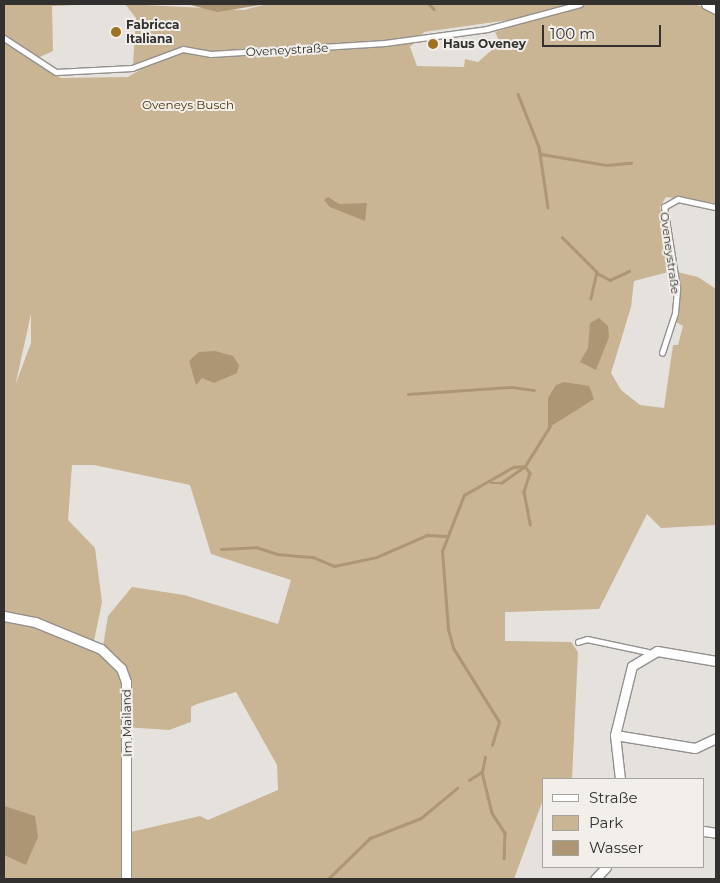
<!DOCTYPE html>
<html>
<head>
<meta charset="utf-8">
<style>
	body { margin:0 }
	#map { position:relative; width:720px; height:883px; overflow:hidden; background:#e5e2de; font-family:Montserrat,sans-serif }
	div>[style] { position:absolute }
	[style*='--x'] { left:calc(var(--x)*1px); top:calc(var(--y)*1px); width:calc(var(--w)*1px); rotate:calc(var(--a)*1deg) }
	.green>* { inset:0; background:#c9b493 }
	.water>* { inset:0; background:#ad9673 }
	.stream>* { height:2.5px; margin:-1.25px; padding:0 1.25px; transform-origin:1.25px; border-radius:1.25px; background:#ad9673 }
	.roads { filter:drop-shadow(1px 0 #93908d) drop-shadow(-1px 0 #93908d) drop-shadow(0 1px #93908d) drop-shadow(0 -1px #93908d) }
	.lane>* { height:4.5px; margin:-2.25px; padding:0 2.25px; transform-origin:2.25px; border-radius:2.25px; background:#fff }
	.street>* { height:9px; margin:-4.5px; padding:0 4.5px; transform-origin:4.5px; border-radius:4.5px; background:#fff }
	.dots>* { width:14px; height:14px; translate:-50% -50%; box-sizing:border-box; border:2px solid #f2efeb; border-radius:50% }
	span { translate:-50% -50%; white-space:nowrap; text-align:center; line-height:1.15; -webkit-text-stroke:4px #f2efeb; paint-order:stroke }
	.poi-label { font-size:12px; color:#32312f; font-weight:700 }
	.left { translate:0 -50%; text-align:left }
	.street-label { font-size:12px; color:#32312f }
	.park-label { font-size:12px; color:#4c3304 }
	.frame { position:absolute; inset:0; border:5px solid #32312f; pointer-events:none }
	.legend { position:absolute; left:542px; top:778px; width:162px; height:90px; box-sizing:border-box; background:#f2efeb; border:1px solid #a5a3a0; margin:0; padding:6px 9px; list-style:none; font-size:15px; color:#32312f }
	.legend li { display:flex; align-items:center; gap:10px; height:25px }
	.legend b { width:25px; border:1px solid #a5a3a0 }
	.scale { position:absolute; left:542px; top:25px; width:119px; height:22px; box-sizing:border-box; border:2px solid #32312f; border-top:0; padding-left:6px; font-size:15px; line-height:18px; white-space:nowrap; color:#32312f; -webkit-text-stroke:4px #f2efeb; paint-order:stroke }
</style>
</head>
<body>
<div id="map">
	<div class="green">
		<i style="clip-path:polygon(evenodd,4px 4px,100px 4px,52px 6px,53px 51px,33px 60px,61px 78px,128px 77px,138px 71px,133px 64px,136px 18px,125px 4px,244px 10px,267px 4px,696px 4px,716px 14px,716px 203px,666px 197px,660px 207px,672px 271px,634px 281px,631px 307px,611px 373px,621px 390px,640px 405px,664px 408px,673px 345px,678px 345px,683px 326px,674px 321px,679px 297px,677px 272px,698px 277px,716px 289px,716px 525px,661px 528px,647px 514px,599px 609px,505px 612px,505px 641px,571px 642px,578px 652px,572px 779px,544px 779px,544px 797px,514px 879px,4px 879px,4px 4px,523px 18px,523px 23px,495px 32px,500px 43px,478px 62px,465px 59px,464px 67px,417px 66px,410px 47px,424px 32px,523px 18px,4px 4px,31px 314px,31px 343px,16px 383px,16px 382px,31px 314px,4px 4px,72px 465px,94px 465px,190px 485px,211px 554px,291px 580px,278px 624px,184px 595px,132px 587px,108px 616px,103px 646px,94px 641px,102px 602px,95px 548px,68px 520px,72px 465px,4px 4px,236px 692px,277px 765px,278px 790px,208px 820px,200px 816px,122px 834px,124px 727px,169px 730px,191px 722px,191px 707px,197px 704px,236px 692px)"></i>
	</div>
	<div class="water">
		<i style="clip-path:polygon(187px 4px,267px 4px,217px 12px)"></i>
		<i style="clip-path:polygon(328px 197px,339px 204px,367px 203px,365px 221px,330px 207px,324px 200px)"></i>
		<i style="clip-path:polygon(599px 318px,608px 326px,609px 337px,596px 370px,580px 362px,588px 348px,590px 323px)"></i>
		<i style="clip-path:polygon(215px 351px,233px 356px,239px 365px,237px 373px,214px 383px,202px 378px,196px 385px,189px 361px,199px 352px)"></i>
		<i style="clip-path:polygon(564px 382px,589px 386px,594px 399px,548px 428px,548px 398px,556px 385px)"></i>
		<i style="clip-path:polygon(4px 806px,35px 816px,38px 837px,26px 865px,4px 855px)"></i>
	</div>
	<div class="stream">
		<i style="--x:429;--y:4;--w:7;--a:45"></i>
		<i style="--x:518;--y:94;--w:57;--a:68.4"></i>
		<i style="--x:539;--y:147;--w:61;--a:81.5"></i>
		<i style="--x:541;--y:154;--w:67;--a:9.5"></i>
		<i style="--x:607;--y:165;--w:24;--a:-5"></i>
		<i style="--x:562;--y:237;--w:49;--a:45"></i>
		<i style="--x:597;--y:272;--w:27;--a:103"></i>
		<i style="--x:597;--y:273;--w:15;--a:28"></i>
		<i style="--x:610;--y:280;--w:21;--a:-25"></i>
		<i style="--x:408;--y:394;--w:104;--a:-3.9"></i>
		<i style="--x:512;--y:387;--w:22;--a:8"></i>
		<i style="--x:491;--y:483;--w:10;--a:0"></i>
		<i style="--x:501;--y:483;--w:29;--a:-35"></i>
		<i style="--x:525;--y:466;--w:9;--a:54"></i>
		<i style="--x:530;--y:473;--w:20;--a:108"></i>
		<i style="--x:524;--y:492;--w:33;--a:79"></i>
		<i style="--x:221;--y:549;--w:35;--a:-3"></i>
		<i style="--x:256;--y:547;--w:22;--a:18"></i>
		<i style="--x:277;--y:554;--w:36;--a:5"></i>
		<i style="--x:313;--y:557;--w:23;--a:23"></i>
		<i style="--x:334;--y:566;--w:44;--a:-11.8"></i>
		<i style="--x:377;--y:557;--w:55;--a:-23.7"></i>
		<i style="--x:427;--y:535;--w:18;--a:3"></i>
		<i style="--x:492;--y:745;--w:24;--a:-73"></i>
		<i style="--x:499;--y:722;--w:87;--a:-121.9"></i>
		<i style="--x:453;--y:648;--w:20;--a:-105"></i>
		<i style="--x:448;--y:629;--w:78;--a:-94.4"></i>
		<i style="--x:442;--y:551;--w:60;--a:-68.6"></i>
		<i style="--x:464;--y:495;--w:56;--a:-29.7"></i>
		<i style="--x:513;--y:467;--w:12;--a:-5"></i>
		<i style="--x:525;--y:466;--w:47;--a:-58"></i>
		<i style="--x:482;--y:772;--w:42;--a:76.3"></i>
		<i style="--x:492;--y:813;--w:24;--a:57"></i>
		<i style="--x:505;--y:833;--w:25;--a:92"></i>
		<i style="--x:482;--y:772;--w:15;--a:-79"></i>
		<i style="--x:469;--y:780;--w:15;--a:-32"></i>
		<i style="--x:328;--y:879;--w:59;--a:-44.3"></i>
		<i style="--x:370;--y:838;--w:55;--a:-21.4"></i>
		<i style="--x:421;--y:818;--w:47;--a:-39.8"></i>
	</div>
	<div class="roads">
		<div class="lane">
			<i style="--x:4;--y:38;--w:62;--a:33.2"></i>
			<i style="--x:56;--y:72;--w:76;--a:-3"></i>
			<i style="--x:132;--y:68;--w:54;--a:-20.4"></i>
			<i style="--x:183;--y:49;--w:28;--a:10"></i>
			<i style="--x:211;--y:54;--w:174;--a:-3.6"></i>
			<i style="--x:385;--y:43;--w:103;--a:-7.8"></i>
			<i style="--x:487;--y:29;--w:96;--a:-15"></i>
			<i style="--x:662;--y:353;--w:42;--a:-72"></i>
			<i style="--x:675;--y:313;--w:25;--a:-85"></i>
			<i style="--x:677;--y:288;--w:82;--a:-99.1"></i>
			<i style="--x:664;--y:207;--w:16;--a:-30"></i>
			<i style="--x:678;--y:199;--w:39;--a:12"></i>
			<i style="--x:578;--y:642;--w:9;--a:-18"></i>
			<i style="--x:587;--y:639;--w:62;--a:12"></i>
		</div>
		<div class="street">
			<i style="--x:706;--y:4;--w:11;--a:27"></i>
			<i style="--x:4;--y:616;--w:32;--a:11"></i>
			<i style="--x:35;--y:622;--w:71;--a:22.2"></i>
			<i style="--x:101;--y:649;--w:28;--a:44"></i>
			<i style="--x:121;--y:668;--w:15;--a:70"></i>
			<i style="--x:126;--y:682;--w:197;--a:90"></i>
			<i style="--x:615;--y:735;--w:81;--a:9.2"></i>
			<i style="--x:695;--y:748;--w:23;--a:-25"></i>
			<i style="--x:620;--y:779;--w:44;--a:-96.5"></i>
			<i style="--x:615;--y:735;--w:71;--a:-76.2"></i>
			<i style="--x:632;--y:666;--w:29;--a:-31"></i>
			<i style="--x:657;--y:651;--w:60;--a:9.6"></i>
			<i style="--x:704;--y:831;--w:12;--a:9"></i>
			<i style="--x:595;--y:879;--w:16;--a:-47"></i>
		</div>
	</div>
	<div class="dots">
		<i style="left:116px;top:32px;background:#9e7222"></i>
		<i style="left:433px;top:44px;background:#9e7222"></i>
	</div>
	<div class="poi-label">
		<span class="left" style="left:126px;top:32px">Fabricca<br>Italiana</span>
		<span class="left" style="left:443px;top:44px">Haus Oveney</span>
	</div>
	<div class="street-label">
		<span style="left:287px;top:50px;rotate:-3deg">Oveneystraße</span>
		<span style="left:670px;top:253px;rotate:82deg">Oveneystraße</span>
		<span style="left:127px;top:723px;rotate:-91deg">Im Mailand</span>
	</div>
	<div class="park-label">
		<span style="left:188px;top:105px">Oveneys Busch</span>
	</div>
	<div class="frame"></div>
	<ul class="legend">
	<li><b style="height:6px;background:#fff"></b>Straße</li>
	<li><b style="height:14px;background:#c9b493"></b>Park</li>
	<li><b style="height:14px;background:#ad9673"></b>Wasser</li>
	</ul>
	<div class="scale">100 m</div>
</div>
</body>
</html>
